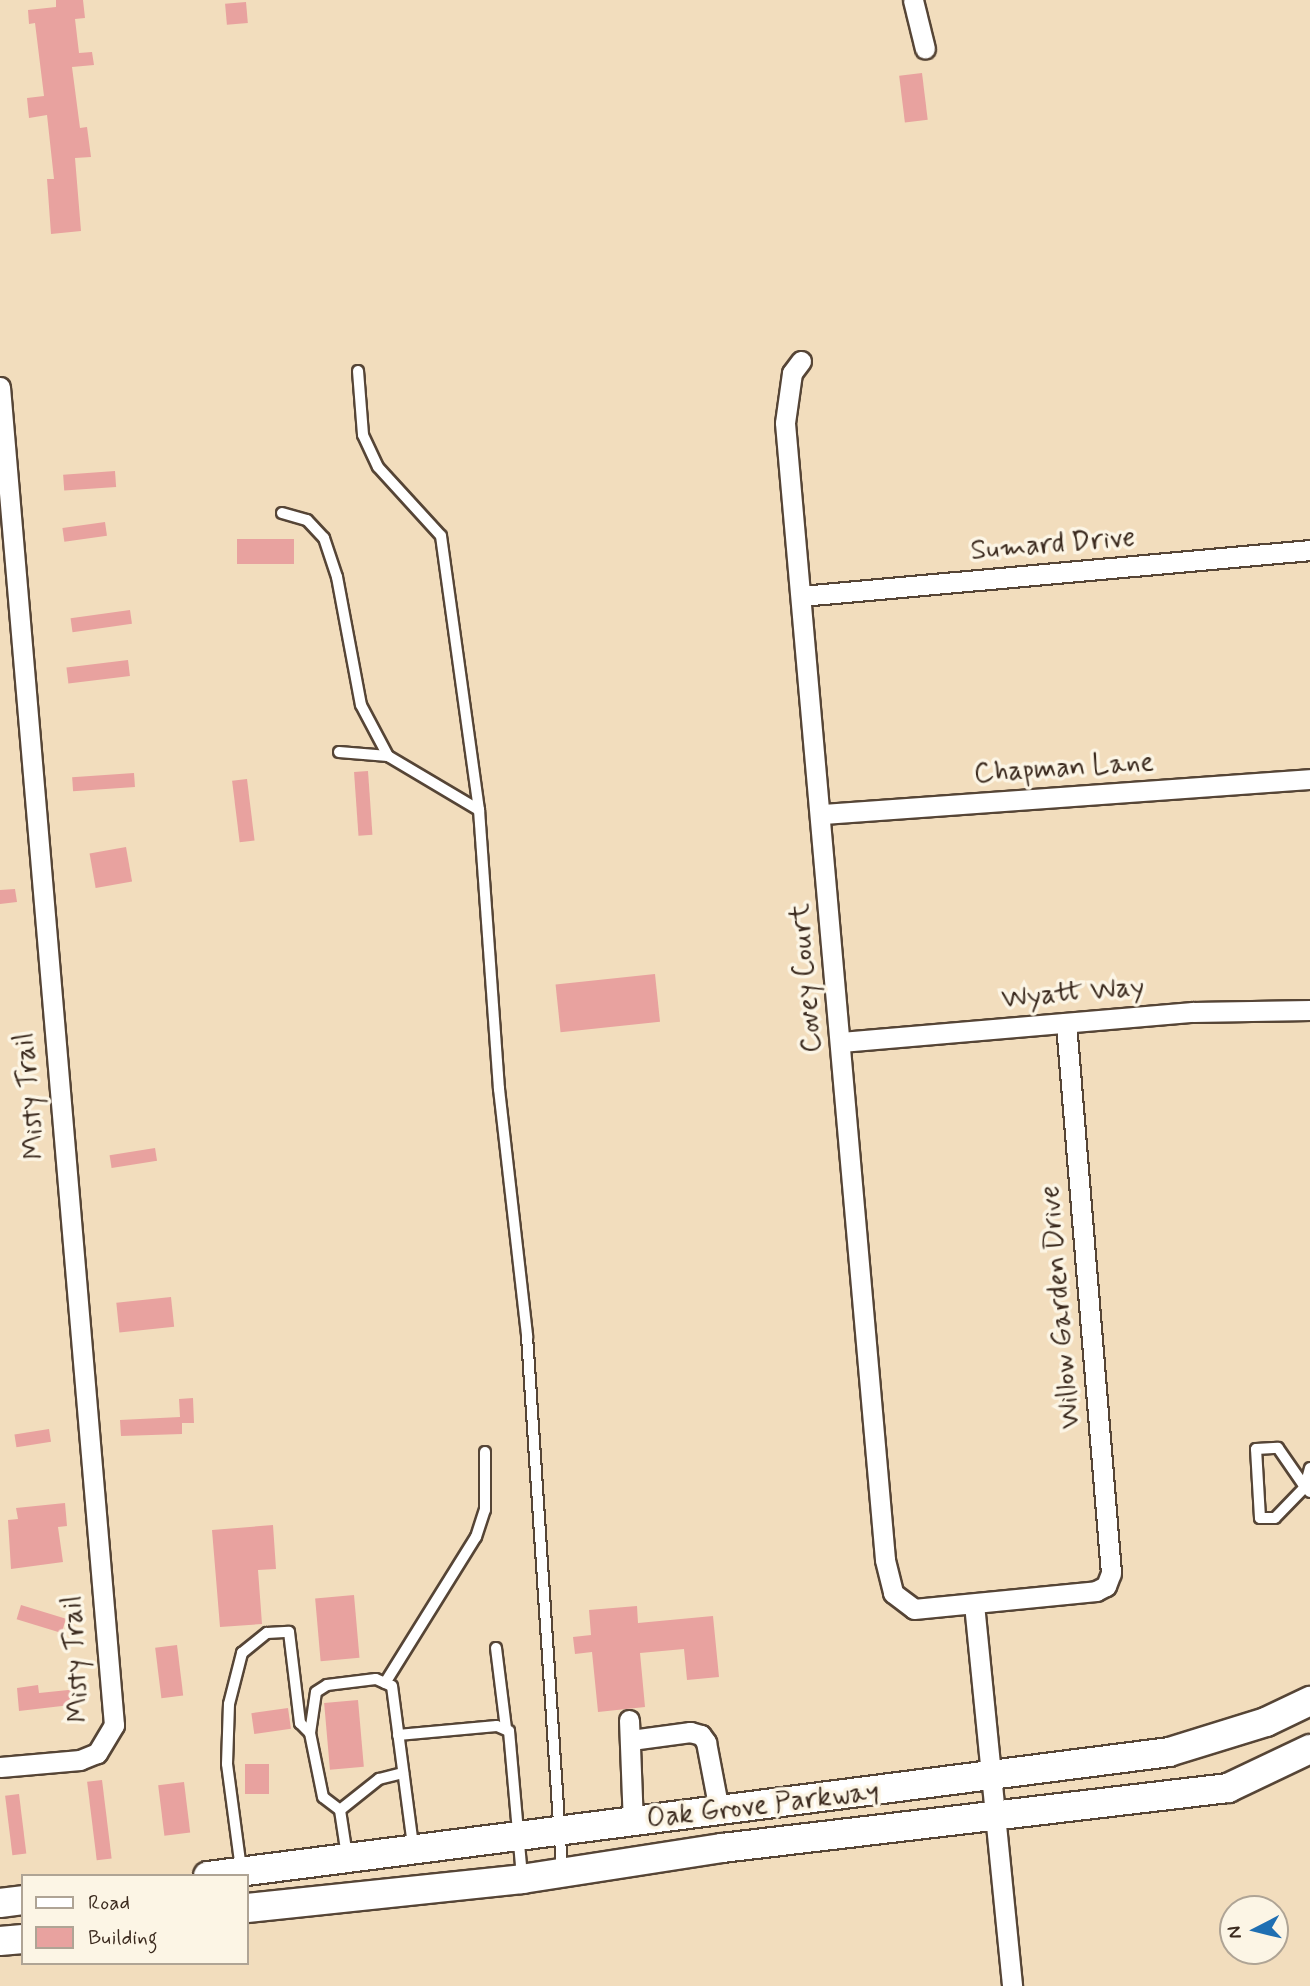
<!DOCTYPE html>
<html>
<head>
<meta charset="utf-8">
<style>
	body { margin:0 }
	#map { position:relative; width:1310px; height:1986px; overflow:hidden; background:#f2ddbd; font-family:Mynerve,sans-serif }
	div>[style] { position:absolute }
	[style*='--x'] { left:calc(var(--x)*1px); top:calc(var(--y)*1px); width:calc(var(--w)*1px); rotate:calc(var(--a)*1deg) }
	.building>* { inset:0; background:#e8a29f; transform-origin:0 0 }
	.roads { filter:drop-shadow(2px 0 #564536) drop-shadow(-2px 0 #564536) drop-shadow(0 2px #564536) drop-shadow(0 -2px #564536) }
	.lane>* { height:10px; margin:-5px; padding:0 5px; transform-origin:5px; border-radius:5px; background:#fff }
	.street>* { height:19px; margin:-9.5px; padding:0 9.5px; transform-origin:9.5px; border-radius:9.5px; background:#fff }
	.secondary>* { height:28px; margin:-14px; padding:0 14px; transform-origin:14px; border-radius:14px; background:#fff }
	span { translate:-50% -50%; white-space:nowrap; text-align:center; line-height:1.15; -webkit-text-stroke:7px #fcf5e5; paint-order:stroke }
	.street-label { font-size:28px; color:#3b2a1e }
	.legend { position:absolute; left:21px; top:1874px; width:228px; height:91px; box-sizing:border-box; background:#fcf5e5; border:2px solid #afa495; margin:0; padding:9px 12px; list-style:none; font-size:21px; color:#3b2a1e }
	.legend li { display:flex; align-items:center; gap:14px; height:35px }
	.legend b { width:35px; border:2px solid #afa495 }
	.north { position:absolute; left:1219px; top:1895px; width:70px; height:70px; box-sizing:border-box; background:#fcf5e5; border:2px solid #afa495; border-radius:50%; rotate:263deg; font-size:19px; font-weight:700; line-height:28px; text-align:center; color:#3b2a1e }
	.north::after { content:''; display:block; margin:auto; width:24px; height:32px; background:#1f6fb2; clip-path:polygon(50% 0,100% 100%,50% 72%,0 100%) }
</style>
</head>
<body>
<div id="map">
	<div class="building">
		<i style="clip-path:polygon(56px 0,83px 0,85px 18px,75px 19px,79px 53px,92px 52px,94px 65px,72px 67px,80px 128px,87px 127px,91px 157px,75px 158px,81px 231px,51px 234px,47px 179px,54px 179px,47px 115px,29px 118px,27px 98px,44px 96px,35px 23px,29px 24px,28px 10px,56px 7px)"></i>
		<i style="left:246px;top:2px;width:21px;height:21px;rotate:85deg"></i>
		<i style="left:922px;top:73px;width:47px;height:23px;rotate:83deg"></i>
		<i style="left:115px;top:471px;width:16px;height:52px;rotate:86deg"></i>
		<i style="left:105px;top:522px;width:14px;height:43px;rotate:82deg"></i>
		<i style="left:237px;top:539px;width:57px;height:25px"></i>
		<i style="left:130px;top:610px;width:14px;height:60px;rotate:82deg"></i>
		<i style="left:128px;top:660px;width:16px;height:62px;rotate:83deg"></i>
		<i style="left:368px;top:771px;width:64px;height:14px;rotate:86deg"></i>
		<i style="left:134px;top:773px;width:14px;height:62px;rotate:86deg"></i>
		<i style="left:247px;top:779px;width:62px;height:15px;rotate:83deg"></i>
		<i style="left:126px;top:847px;width:35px;height:37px;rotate:80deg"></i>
		<i style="clip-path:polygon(15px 889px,17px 902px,0 904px,0 890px)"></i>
		<i style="left:655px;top:974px;width:48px;height:100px;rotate:84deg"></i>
		<i style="left:155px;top:1148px;width:13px;height:46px;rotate:81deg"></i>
		<i style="left:171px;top:1297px;width:30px;height:55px;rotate:84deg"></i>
		<i style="clip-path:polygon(193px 1398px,194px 1423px,182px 1423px,182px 1434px,121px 1436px,120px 1420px,180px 1417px,179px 1399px)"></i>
		<i style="left:49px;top:1429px;width:13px;height:35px;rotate:81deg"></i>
		<i style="clip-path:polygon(65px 1503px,67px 1526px,58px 1527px,63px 1562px,11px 1569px,8px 1520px,18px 1519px,16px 1508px)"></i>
		<i style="clip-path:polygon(273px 1525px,276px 1569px,258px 1570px,262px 1624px,220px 1627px,212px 1530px)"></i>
		<i style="left:354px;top:1595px;width:63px;height:39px;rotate:85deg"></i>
		<i style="left:21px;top:1605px;width:47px;height:15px;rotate:17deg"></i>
		<i style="clip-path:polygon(637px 1606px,638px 1623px,713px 1616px,719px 1677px,687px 1680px,684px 1649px,640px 1653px,645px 1707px,598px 1712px,592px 1652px,575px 1654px,573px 1637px,591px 1635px,589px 1610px)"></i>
		<i style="left:177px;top:1645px;width:51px;height:22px;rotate:83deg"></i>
		<i style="clip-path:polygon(38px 1685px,39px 1693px,78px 1689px,79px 1704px,19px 1711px,17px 1688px)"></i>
		<i style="left:358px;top:1700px;width:67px;height:34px;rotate:85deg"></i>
		<i style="left:288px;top:1708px;width:21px;height:37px;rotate:82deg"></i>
		<i style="left:245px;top:1764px;width:24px;height:30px"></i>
		<i style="left:102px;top:1780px;width:79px;height:15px;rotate:83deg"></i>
		<i style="left:184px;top:1782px;width:51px;height:26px;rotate:83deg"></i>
		<i style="left:19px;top:1794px;width:60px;height:14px;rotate:83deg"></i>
	</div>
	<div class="roads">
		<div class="lane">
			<i style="--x:358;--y:371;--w:64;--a:85.5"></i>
			<i style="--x:363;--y:435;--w:35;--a:65"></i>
			<i style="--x:378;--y:467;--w:93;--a:47.6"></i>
			<i style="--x:441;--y:536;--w:277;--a:82.1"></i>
			<i style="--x:479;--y:810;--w:280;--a:85.9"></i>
			<i style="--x:499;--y:1089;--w:249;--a:83.5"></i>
			<i style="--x:527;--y:1336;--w:534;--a:86.24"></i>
			<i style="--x:282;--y:513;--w:26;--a:16"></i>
			<i style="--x:307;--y:520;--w:25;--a:47"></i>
			<i style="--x:324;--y:538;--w:41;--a:71.6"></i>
			<i style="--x:337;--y:577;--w:130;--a:79.4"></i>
			<i style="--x:361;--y:705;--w:58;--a:62.1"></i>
			<i style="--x:388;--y:756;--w:106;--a:30.7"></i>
			<i style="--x:339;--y:752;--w:49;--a:4.7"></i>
			<i style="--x:1278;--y:1448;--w:47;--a:55.3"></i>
			<i style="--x:1305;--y:1487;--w:43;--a:134.1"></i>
			<i style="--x:1275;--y:1518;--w:15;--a:180"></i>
			<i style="--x:1260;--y:1518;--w:69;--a:-93.3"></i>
			<i style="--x:1256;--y:1449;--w:22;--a:-3"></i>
			<i style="--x:1310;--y:1468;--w:20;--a:105"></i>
			<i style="--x:1305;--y:1487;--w:7;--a:45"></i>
			<i style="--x:496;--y:1648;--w:81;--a:82.9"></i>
			<i style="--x:385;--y:1683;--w:172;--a:-58.1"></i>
			<i style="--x:476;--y:1537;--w:28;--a:-72"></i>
			<i style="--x:485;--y:1510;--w:58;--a:-90"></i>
			<i style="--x:398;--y:1735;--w:99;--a:-5.2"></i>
			<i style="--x:497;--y:1726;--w:13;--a:23"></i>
			<i style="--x:509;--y:1731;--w:148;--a:84.9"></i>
			<i style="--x:340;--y:1810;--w:50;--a:-38.5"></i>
			<i style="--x:379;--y:1779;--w:25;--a:-14"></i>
			<i style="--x:347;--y:1856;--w:47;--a:-98.7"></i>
			<i style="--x:340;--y:1810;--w:21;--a:-143"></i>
			<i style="--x:323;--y:1797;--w:65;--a:-101.5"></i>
			<i style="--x:310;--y:1733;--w:41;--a:-81.7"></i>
			<i style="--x:316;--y:1692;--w:13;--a:-32"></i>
			<i style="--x:327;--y:1685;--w:49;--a:-7"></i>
			<i style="--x:376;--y:1679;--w:17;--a:24"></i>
			<i style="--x:392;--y:1686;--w:161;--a:82.5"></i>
			<i style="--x:241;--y:1869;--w:106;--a:-97.6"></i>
			<i style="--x:227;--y:1764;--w:60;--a:-88.1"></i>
			<i style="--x:229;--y:1704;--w:53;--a:-75.7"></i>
			<i style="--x:242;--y:1653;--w:32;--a:-39"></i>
			<i style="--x:267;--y:1633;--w:22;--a:-3"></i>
			<i style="--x:289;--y:1632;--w:92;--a:83.1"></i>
			<i style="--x:300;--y:1723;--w:14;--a:45"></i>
		</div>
		<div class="street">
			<i style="--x:913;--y:0;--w:50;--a:76.2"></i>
			<i style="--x:801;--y:361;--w:15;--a:127"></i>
			<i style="--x:792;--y:373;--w:50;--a:98"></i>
			<i style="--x:785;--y:423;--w:1141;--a:84.97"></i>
			<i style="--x:885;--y:1560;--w:34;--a:76"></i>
			<i style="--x:893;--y:1593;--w:26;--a:37"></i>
			<i style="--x:914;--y:1609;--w:183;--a:-5.6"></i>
			<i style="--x:1096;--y:1591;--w:11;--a:-27"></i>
			<i style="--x:1106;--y:1586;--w:14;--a:-69"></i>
			<i style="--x:1111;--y:1573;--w:552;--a:-94.68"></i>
			<i style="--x:0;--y:387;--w:1343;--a:85.13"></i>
			<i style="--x:114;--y:1725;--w:33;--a:121"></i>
			<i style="--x:97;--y:1753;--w:18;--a:158"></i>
			<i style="--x:80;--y:1760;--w:80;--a:175"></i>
			<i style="--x:801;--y:596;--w:511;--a:-5.16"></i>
			<i style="--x:822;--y:814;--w:489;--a:-4.1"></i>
			<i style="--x:841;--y:1042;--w:353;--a:-4.9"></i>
			<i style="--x:1193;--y:1012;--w:117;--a:-1"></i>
			<i style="--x:974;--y:1604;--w:384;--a:84.3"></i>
			<i style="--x:629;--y:1720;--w:102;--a:87.8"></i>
			<i style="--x:631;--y:1740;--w:60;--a:-7.7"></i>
			<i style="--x:690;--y:1732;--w:11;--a:15"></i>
			<i style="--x:701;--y:1735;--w:9;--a:54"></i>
			<i style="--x:706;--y:1742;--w:69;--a:79.2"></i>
		</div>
		<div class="secondary">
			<i style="--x:208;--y:1876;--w:969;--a:-7.35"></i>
			<i style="--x:1169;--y:1752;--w:102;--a:-17.2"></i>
			<i style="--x:1266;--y:1722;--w:49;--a:-25.5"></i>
			<i style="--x:0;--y:1903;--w:23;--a:-7"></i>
			<i style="--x:247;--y:1908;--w:277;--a:-6"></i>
			<i style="--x:522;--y:1879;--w:202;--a:-8.8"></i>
			<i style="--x:722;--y:1848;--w:510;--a:-6.76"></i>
			<i style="--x:1228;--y:1788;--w:91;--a:-25.4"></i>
			<i style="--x:0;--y:1941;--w:23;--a:-5"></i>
		</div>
	</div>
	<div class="street-label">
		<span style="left:1053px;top:545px;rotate:-5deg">Sumard Drive</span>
		<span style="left:1064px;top:769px;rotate:-4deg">Chapman Lane</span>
		<span style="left:807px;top:978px;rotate:-95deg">Covey Court</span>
		<span style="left:1073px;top:994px;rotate:-5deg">Wyatt Way</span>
		<span style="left:31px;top:1096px;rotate:-95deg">Misty Trail</span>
		<span style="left:1061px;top:1307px;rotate:-95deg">Willow Garden Drive</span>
		<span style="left:77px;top:1659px;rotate:-93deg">Misty Trail</span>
		<span style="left:763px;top:1806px;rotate:-7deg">Oak Grove Parkway</span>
	</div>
	<ul class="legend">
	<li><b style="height:9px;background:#fff"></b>Road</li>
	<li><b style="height:19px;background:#e8a29f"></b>Building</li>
	</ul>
	<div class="north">N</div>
</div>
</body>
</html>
